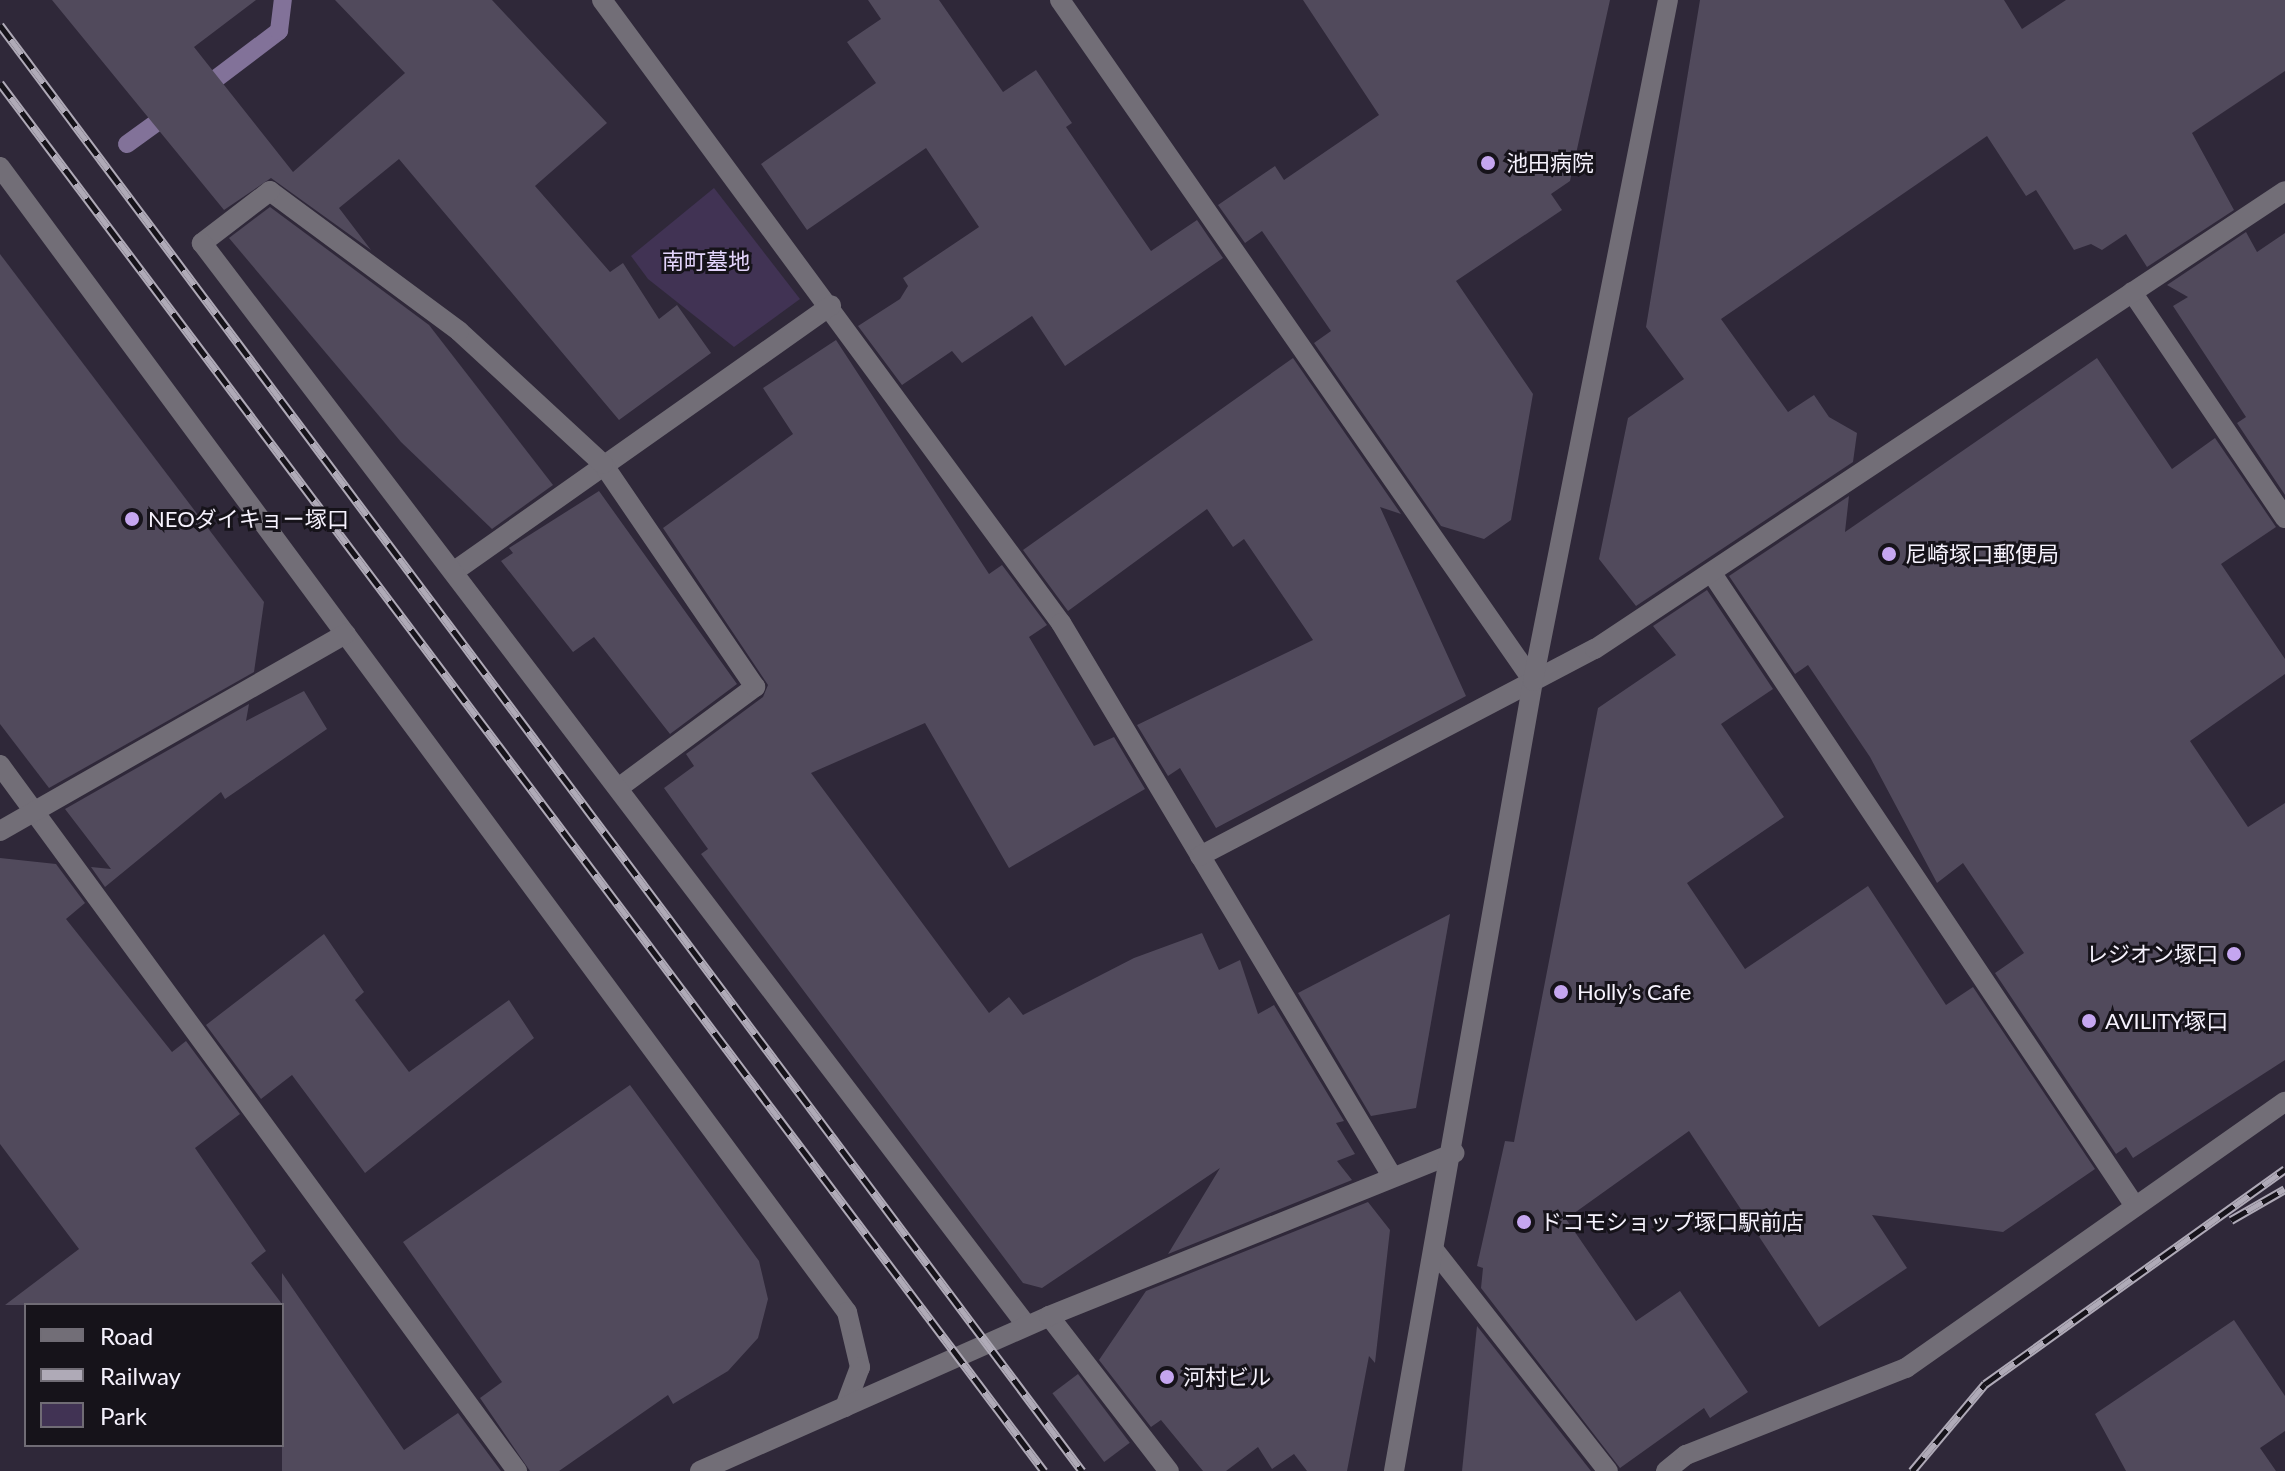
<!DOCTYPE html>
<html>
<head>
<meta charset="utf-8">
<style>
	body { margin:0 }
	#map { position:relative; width:2285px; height:1471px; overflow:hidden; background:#2f2839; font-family:Lato,"Noto Sans JP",sans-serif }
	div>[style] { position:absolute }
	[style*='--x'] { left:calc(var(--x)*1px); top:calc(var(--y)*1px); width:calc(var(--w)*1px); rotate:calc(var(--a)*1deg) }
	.green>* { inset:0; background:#413354 }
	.stream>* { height:18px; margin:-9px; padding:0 9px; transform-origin:9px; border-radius:9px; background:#827299 }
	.building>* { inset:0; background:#514a5c; transform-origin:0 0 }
	.lane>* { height:20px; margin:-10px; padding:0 10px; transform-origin:10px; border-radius:10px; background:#726e77 }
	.street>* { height:20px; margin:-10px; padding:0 10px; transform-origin:10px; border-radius:10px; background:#726e77 }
	.rail>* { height:9px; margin-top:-4.5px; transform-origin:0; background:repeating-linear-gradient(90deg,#16131a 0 18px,#afaab7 0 36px); box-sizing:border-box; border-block:2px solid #afaab7 }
	.dots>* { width:22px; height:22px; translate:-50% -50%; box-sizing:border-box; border:4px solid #16131a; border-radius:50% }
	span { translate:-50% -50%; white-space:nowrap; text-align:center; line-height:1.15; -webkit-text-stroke:6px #16131a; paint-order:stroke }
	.poi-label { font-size:22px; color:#f6f2fd }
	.left { translate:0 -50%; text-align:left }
	.right { translate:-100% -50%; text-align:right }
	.park-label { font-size:22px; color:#e3d4fb }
	.legend { position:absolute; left:24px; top:1303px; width:260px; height:144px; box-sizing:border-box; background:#16131a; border:2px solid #706c75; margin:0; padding:10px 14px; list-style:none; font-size:24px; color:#f6f2fd }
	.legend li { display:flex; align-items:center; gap:16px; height:40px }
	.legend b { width:40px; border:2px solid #706c75 }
</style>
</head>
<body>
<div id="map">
	<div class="green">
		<i style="clip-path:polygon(714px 188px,800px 299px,734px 347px,648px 279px,631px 256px)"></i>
	</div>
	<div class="stream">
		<i style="--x:201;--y:90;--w:98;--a:-37.1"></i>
		<i style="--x:279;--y:31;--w:31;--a:-83"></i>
		<i style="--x:127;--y:144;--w:58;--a:-35.9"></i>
	</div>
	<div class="building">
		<i style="clip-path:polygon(52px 0,256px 0,194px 47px,293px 172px,405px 73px,335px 0,492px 0,607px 123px,535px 186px,610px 272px,623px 263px,659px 319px,677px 305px,711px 353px,619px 420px,399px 159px,339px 208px,371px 250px,271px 178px,224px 210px)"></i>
		<i style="clip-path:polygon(868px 0,939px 0,1003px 92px,1036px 70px,1072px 123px,1066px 127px,1151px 251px,1197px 220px,1223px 258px,1065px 366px,1032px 316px,962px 363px,952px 351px,902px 385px,858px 326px,900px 299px,908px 286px,903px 278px,979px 227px,926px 148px,807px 230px,761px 164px,876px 83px,847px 42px,881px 19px)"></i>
		<i style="clip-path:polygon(1303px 0,1610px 0,1570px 181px,1551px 194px,1562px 210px,1456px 281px,1533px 394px,1511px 520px,1484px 539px,1441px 526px,1314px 343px,1331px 331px,1262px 231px,1245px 243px,1218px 205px,1275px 166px,1284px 180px,1379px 115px)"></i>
		<i style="clip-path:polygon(1700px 0,2004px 0,2022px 29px,2066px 0,2285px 0,2285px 71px,2192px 133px,2234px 210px,2147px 267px,2126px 234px,2102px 250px,2091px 244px,2074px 250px,2036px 190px,2026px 196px,1987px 136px,1721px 319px,1788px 412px,1814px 395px,1829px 417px,1857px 433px,1853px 462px,1636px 606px,1599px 559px,1628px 418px,1684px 379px,1646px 327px)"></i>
		<i style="clip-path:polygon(270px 207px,429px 325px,553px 485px,492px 529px,401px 442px,229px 238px)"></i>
		<i style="clip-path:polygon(2246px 232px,2257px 252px,2285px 233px,2285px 495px,2237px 423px,2246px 417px,2173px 306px,2188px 297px,2167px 285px)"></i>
		<i style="clip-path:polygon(0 254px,264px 602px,254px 672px,49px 788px,0 724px)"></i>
		<i style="clip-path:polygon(836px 340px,989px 574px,1002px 565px,1047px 625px,1029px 637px,1094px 746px,1114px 737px,1145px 789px,1009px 868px,925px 723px,811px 773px,989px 1013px,1009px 997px,1023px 1015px,1134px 958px,1202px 933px,1219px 970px,1240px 960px,1258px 1014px,1274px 1005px,1344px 1121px,1336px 1123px,1355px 1154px,1337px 1161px,1352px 1180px,1168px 1254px,1220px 1168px,1042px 1288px,1023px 1283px,701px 854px,708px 849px,664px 788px,694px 766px,686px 754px,763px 697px,768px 685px,663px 528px,793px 434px,763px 388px)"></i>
		<i style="clip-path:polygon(1293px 358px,1401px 514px,1380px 507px,1466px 696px,1216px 828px,1180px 768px,1168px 776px,1137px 725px,1313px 640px,1244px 539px,1233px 547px,1207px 509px,1068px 611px,1023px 550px)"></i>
		<i style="clip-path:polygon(2097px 358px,2172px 469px,2215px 438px,2276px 527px,2221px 564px,2285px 659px,2285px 674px,2190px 741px,2248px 827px,2285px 803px,2285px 1060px,2133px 1158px,2126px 1147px,2116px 1154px,1995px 973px,2024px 953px,1963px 863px,1937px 883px,1870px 757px,1808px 665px,1795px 674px,1729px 576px,1849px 496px,1845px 532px)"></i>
		<i style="clip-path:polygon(599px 491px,737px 684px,670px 734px,594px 637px,573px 652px,501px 561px,513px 553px,509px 548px)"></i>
		<i style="clip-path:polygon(1707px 590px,1773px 689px,1721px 724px,1784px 817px,1687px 883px,1745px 969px,1868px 886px,1946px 1005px,1973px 987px,2095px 1169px,2003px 1232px,1872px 1215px,1907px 1268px,1819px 1327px,1689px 1131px,1566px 1219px,1636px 1321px,1680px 1291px,1748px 1392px,1710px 1418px,1704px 1408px,1620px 1468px,1481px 1288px,1483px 1268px,1477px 1266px,1505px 1141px,1514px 1142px,1598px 708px,1676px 655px,1653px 626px)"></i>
		<i style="clip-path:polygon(304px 691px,327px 729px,225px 799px,221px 792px,105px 887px,91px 867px,111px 869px,65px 809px,249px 704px,246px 721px)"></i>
		<i style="clip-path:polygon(0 858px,56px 864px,85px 903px,66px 919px,172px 1052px,186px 1041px,240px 1114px,195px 1148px,266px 1251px,251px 1263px,282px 1304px,282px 1273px,404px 1450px,458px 1413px,501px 1471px,282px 1471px,282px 1305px,5px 1305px,79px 1249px,0 1144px)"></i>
		<i style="clip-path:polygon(1450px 914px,1416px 1108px,1371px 1116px,1298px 993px)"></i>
		<i style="clip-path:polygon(324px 934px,364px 992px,355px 1000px,409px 1072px,509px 1000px,534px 1038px,365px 1173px,292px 1075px,261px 1099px,206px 1025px)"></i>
		<i style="clip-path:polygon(630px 1085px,759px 1261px,768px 1299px,758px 1338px,728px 1371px,673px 1404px,668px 1395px,559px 1471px,530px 1471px,480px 1398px,502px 1382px,403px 1242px)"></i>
		<i style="clip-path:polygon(1368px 1202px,1390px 1230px,1375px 1363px,1369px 1356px,1347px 1471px,1307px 1471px,1294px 1454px,1272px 1469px,1258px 1447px,1226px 1471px,1203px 1471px,1161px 1420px,1151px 1427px,1099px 1360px,1146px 1291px)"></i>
		<i style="clip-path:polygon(2234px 1320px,2285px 1396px,2285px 1431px,2260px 1448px,2276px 1471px,2126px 1471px,2095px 1414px)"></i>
		<i style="clip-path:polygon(1477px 1326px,1591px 1471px,1462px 1471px)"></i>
		<i style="left:1078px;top:1374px;width:86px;height:32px;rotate:53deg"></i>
	</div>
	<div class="lane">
		<i style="--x:1049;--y:1316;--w:196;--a:52.3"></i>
	</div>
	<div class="street">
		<i style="--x:602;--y:0;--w:774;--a:53.62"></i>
		<i style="--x:1061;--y:623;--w:644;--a:59.1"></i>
		<i style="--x:1060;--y:0;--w:829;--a:55.22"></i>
		<i style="--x:0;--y:167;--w:1424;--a:53.51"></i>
		<i style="--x:847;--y:1312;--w:57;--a:76.7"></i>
		<i style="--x:860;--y:1367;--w:43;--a:110.6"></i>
		<i style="--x:2132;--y:292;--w:273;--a:55.9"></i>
		<i style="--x:456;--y:570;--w:459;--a:-35.2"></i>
		<i style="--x:1713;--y:575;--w:759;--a:56.23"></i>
		<i style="--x:0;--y:765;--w:875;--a:53.78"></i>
		<i style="--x:621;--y:786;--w:167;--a:-36.5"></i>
		<i style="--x:755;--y:687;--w:270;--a:-124.3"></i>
		<i style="--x:603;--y:464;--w:196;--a:-137.3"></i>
		<i style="--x:459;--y:331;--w:235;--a:-143.5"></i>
		<i style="--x:270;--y:191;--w:86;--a:142.6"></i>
		<i style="--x:202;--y:243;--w:1361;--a:52.7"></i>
		<i style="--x:0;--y:831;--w:398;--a:-29.7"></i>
		<i style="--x:1200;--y:856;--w:446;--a:-27.7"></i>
		<i style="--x:1595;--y:649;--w:828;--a:-33.57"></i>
		<i style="--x:1434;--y:1250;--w:281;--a:51.8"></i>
		<i style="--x:700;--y:1471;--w:382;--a:-23.9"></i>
		<i style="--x:1049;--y:1316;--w:437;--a:-21.9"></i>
		<i style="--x:1394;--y:1471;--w:802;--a:-80.02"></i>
		<i style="--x:1533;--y:681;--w:694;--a:-78.79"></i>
		<i style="--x:1666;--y:1471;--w:26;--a:-39"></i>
		<i style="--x:1686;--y:1455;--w:237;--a:-21.6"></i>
		<i style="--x:1906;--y:1368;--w:463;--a:-35.1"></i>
	</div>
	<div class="rail">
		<i style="--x:0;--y:25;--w:1806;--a:53.19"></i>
		<i style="--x:0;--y:83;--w:1737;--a:53.05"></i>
		<i style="--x:2231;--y:1220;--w:62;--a:-29.9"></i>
		<i style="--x:1912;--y:1471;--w:114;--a:-50"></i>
		<i style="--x:1985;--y:1384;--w:369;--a:-35.6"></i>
	</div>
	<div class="dots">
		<i style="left:1488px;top:163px;background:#c5a6f0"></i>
		<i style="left:132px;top:519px;background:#c5a6f0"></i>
		<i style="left:1889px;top:554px;background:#c5a6f0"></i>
		<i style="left:2234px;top:954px;background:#c5a6f0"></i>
		<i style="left:1561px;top:992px;background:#c5a6f0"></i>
		<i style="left:2089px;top:1021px;background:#c5a6f0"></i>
		<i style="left:1524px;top:1222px;background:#c5a6f0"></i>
		<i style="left:1167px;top:1377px;background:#c5a6f0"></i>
	</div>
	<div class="poi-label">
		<span class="left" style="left:1506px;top:163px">池田病院</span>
		<span class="left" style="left:148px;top:519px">NEOダイキョー塚口</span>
		<span class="left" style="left:1905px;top:554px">尼崎塚口郵便局</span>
		<span class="right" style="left:2218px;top:954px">レジオン塚口</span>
		<span class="left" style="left:1577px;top:992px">Holly’s Cafe</span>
		<span class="left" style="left:2105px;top:1021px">AVILITY塚口</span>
		<span class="left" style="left:1540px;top:1222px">ドコモショップ塚口駅前店</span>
		<span class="left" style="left:1183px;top:1377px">河村ビル</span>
	</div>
	<div class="park-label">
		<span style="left:706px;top:261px">南町墓地</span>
	</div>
	<ul class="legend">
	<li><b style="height:10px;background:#726e77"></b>Road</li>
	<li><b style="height:10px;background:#afaab7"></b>Railway</li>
	<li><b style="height:22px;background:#413354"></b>Park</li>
	</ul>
</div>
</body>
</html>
